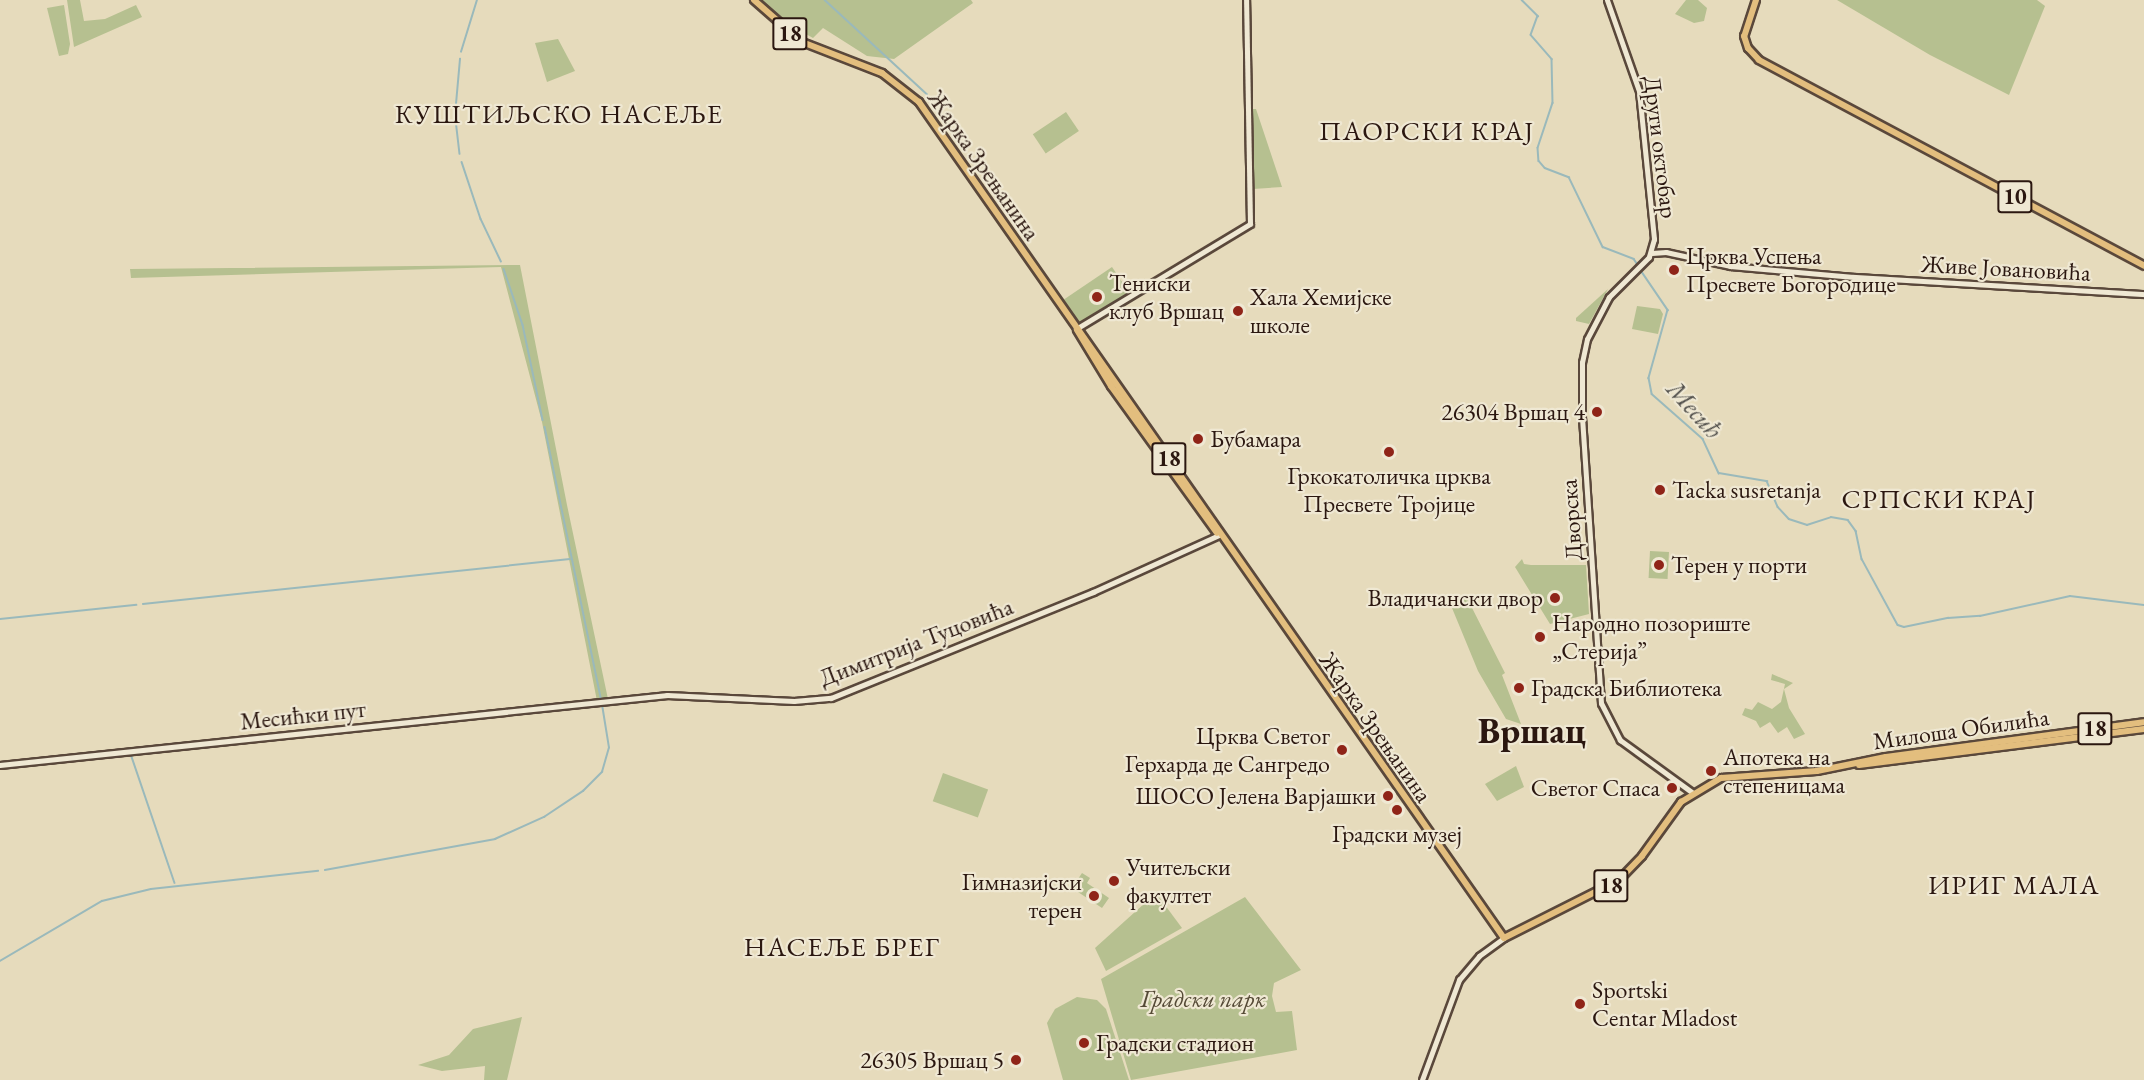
<!DOCTYPE html>
<html>
<head>
<meta charset="utf-8">
<style>
	body { margin:0 }
	#map { position:relative; width:2144px; height:1080px; overflow:hidden; background:#e6dbbc; font-family:"EB Garamond",serif }
	div>[style] { position:absolute }
	[style*='--x'] { left:calc(var(--x)*1px); top:calc(var(--y)*1px); width:calc(var(--w)*1px); rotate:calc(var(--a)*1deg) }
	.green>* { inset:0; background:#b6c090; transform-origin:0 0 }
	.stream>* { height:1.5px; margin:-0.75px; padding:0 0.75px; transform-origin:0.75px; border-radius:0.75px; background:#9ab9bb }
	.roads { filter:drop-shadow(2px 0 #5a483b) drop-shadow(-2px 0 #5a483b) drop-shadow(0 2px #5a483b) drop-shadow(0 -2px #5a483b) }
	.tertiary>* { height:4.5px; margin:-2.25px; padding:0 2.25px; transform-origin:2.25px; border-radius:2.25px; background:#efe8d3 }
	.secondary>* { height:5px; margin:-2.5px; padding:0 2.5px; transform-origin:2.5px; border-radius:2.5px; background:#efe8d3 }
	.primary>* { height:6px; margin:-3px; padding:0 3px; transform-origin:3px; border-radius:3px; background:#e3be7e }
	.dots>* { width:16px; height:16px; translate:-50% -50%; box-sizing:border-box; border:3px solid #efe8d3; border-radius:50% }
	span { translate:-50% -50%; white-space:nowrap; text-align:center; line-height:1.15; -webkit-text-stroke:4.5px #efe8d3; paint-order:stroke }
	.shield-label span { padding:2px 4px; background:#efe8d3; border:2px solid; border-radius:4px; -webkit-text-stroke-width:0 }
	.shield-label { font-size:22px; color:#2b1710; font-weight:700 }
	.street-label { font-size:24px; color:#2b1710 }
	.poi-label { font-size:24px; color:#2b1710 }
	.left { translate:0 -50%; text-align:left }
	.right { translate:-100% -50%; text-align:right }
	.park-label { font-size:24px; color:#554a36; font-style:italic }
	.water-label { font-size:26px; color:#52504c; font-style:italic }
	.quarter-label { font-size:27px; color:#2b1710; letter-spacing:1.5px }
	.town-label { font-size:36px; color:#2b1710; font-weight:700 }
</style>
</head>
<body>
<div id="map">
	<div class="green">
		<i style="clip-path:polygon(67px 0,80px 0,84px 21px,105px 19px,136px 5px,142px 17px,74px 47px)"></i>
		<i style="clip-path:polygon(759px 0,971px 0,973px 3px,894px 59px,867px 56px,823px 28px,813px 38px,779px 19px)"></i>
		<i style="clip-path:polygon(1686px 0,1698px 0,1707px 8px,1704px 21px,1694px 23px,1675px 14px)"></i>
		<i style="clip-path:polygon(1837px 0,2037px 0,2045px 6px,2009px 95px,1930px 55px)"></i>
		<i style="clip-path:polygon(64px 5px,70px 44px,68px 54px,59px 56px,47px 8px)"></i>
		<i style="clip-path:polygon(558px 39px,575px 71px,547px 82px,535px 43px)"></i>
		<i style="clip-path:polygon(1251px 109px,1256px 109px,1282px 187px,1253px 189px)"></i>
		<i style="left:1066px;top:112px;width:23px;height:40px;rotate:56deg"></i>
		<i style="clip-path:polygon(520px 265px,567px 505px,608px 699px,597px 701px,542px 422px,501px 267px,131px 278px,130px 269px)"></i>
		<i style="left:1112px;top:267px;width:32px;height:58px;rotate:56deg"></i>
		<i style="clip-path:polygon(1608px 289px,1589px 324px,1576px 321px,1576px 318px)"></i>
		<i style="clip-path:polygon(1637px 306px,1660px 309px,1663px 314px,1658px 334px,1632px 329px)"></i>
		<i style="left:1650px;top:551px;width:19px;height:27px;rotate:3deg"></i>
		<i style="clip-path:polygon(1522px 559px,1524px 564px,1531px 565px,1586px 565px,1589px 614px,1550px 624px,1515px 567px)"></i>
		<i style="clip-path:polygon(1467px 598px,1505px 673px,1502px 675px,1521px 724px,1506px 719px,1478px 671px,1452px 608px)"></i>
		<i style="clip-path:polygon(1772px 674px,1793px 683px,1784px 689px,1789px 708px,1805px 734px,1794px 739px,1787px 727px,1778px 733px,1770px 722px,1760px 728px,1756px 721px,1742px 715px,1745px 708px,1752px 710px,1758px 702px,1772px 709px,1781px 702px,1785px 684px,1771px 680px)"></i>
		<i style="clip-path:polygon(1516px 766px,1524px 787px,1497px 801px,1485px 784px)"></i>
		<i style="left:943px;top:773px;width:48px;height:30px;rotate:20deg"></i>
		<i style="clip-path:polygon(1082px 873px,1090px 878px,1087px 883px,1109px 898px,1102px 908px,1072px 888px)"></i>
		<i style="clip-path:polygon(1156px 893px,1182px 928px,1106px 971px,1095px 948px)"></i>
		<i style="clip-path:polygon(1245px 897px,1301px 970px,1274px 983px,1272px 996px,1276px 1012px,1292px 1011px,1297px 1050px,1131px 1080px,1101px 979px)"></i>
		<i style="clip-path:polygon(1077px 997px,1097px 1000px,1106px 1009px,1129px 1080px,1063px 1080px,1047px 1023px,1055px 1009px)"></i>
		<i style="clip-path:polygon(522px 1017px,507px 1080px,484px 1080px,485px 1066px,442px 1071px,418px 1065px,449px 1055px,473px 1029px)"></i>
	</div>
	<div class="stream">
		<i style="--x:825;--y:0;--w:139;--a:42.7"></i>
		<i style="--x:1522;--y:0;--w:23;--a:45"></i>
		<i style="--x:1538;--y:16;--w:20;--a:110"></i>
		<i style="--x:1531;--y:35;--w:32;--a:49"></i>
		<i style="--x:1552;--y:59;--w:44;--a:88.7"></i>
		<i style="--x:1553;--y:103;--w:47;--a:108.4"></i>
		<i style="--x:1538;--y:148;--w:13;--a:86"></i>
		<i style="--x:1539;--y:161;--w:9;--a:49"></i>
		<i style="--x:1545;--y:168;--w:26;--a:21"></i>
		<i style="--x:1569;--y:177;--w:78;--a:64.1"></i>
		<i style="--x:1603;--y:247;--w:33;--a:21"></i>
		<i style="--x:1634;--y:259;--w:7;--a:56"></i>
		<i style="--x:461;--y:52;--w:54;--a:-72.9"></i>
		<i style="--x:456;--y:104;--w:45;--a:-84.9"></i>
		<i style="--x:455;--y:111;--w:43;--a:83.4"></i>
		<i style="--x:462;--y:162;--w:60;--a:71.6"></i>
		<i style="--x:481;--y:219;--w:47;--a:64.5"></i>
		<i style="--x:504;--y:269;--w:59;--a:71.3"></i>
		<i style="--x:523;--y:325;--w:97;--a:78.1"></i>
		<i style="--x:1640;--y:269;--w:50;--a:55.7"></i>
		<i style="--x:1668;--y:310;--w:71;--a:105.6"></i>
		<i style="--x:1649;--y:378;--w:16;--a:79"></i>
		<i style="--x:1652;--y:394;--w:68;--a:41.4"></i>
		<i style="--x:1703;--y:439;--w:38;--a:65"></i>
		<i style="--x:1719;--y:473;--w:49;--a:9.5"></i>
		<i style="--x:1767;--y:481;--w:28;--a:67"></i>
		<i style="--x:1778;--y:507;--w:16;--a:47"></i>
		<i style="--x:1789;--y:519;--w:19;--a:18"></i>
		<i style="--x:1807;--y:525;--w:25;--a:-18"></i>
		<i style="--x:1831;--y:517;--w:17;--a:10"></i>
		<i style="--x:1848;--y:520;--w:14;--a:54"></i>
		<i style="--x:1856;--y:531;--w:29;--a:78"></i>
		<i style="--x:1862;--y:559;--w:75;--a:61.4"></i>
		<i style="--x:1898;--y:625;--w:6;--a:18"></i>
		<i style="--x:1904;--y:627;--w:45;--a:-11.6"></i>
		<i style="--x:1948;--y:618;--w:32;--a:-4"></i>
		<i style="--x:1980;--y:616;--w:92;--a:-12.5"></i>
		<i style="--x:2070;--y:596;--w:75;--a:6.9"></i>
		<i style="--x:545;--y:427;--w:277;--a:78.3"></i>
		<i style="--x:143;--y:604;--w:429;--a:-6"></i>
		<i style="--x:0;--y:619;--w:137;--a:-5.9"></i>
		<i style="--x:131;--y:754;--w:136;--a:71.2"></i>
		<i style="--x:325;--y:870;--w:173;--a:-10.3"></i>
		<i style="--x:495;--y:839;--w:54;--a:-24.2"></i>
		<i style="--x:544;--y:817;--w:47;--a:-33.7"></i>
		<i style="--x:583;--y:791;--w:27;--a:-45"></i>
		<i style="--x:602;--y:772;--w:25;--a:-74"></i>
		<i style="--x:609;--y:748;--w:44;--a:-99.2"></i>
		<i style="--x:0;--y:961;--w:118;--a:-30.5"></i>
		<i style="--x:102;--y:901;--w:50;--a:-13.8"></i>
		<i style="--x:151;--y:889;--w:168;--a:-6.2"></i>
	</div>
	<div class="roads">
		<div class="tertiary">
			<i style="--x:1652;--y:253;--w:14;--a:-4"></i>
			<i style="--x:1666;--y:252;--w:66;--a:12.3"></i>
			<i style="--x:1730;--y:266;--w:124;--a:5.1"></i>
			<i style="--x:1854;--y:277;--w:290;--a:3.4"></i>
			<i style="--x:1076;--y:329;--w:203;--a:-31.1"></i>
			<i style="--x:1250;--y:224;--w:224;--a:-91"></i>
			<i style="--x:0;--y:765;--w:671;--a:-5.99"></i>
			<i style="--x:667;--y:695;--w:127;--a:2.7"></i>
			<i style="--x:794;--y:701;--w:37;--a:-5"></i>
			<i style="--x:831;--y:698;--w:283;--a:-22"></i>
			<i style="--x:1093;--y:592;--w:138;--a:-24.3"></i>
			<i style="--x:1422;--y:1080;--w:107;--a:-69.7"></i>
			<i style="--x:1459;--y:980;--w:31;--a:-50"></i>
			<i style="--x:1479;--y:956;--w:31;--a:-36"></i>
		</div>
		<div class="secondary">
			<i style="--x:1607;--y:0;--w:96;--a:70.6"></i>
			<i style="--x:1639;--y:91;--w:149;--a:84.2"></i>
			<i style="--x:1654;--y:239;--w:19;--a:106"></i>
			<i style="--x:1649;--y:257;--w:57;--a:135"></i>
			<i style="--x:1609;--y:297;--w:47;--a:117.6"></i>
			<i style="--x:1587;--y:339;--w:24;--a:102"></i>
			<i style="--x:1582;--y:362;--w:55;--a:90"></i>
			<i style="--x:1582;--y:417;--w:287;--a:86.2"></i>
			<i style="--x:1601;--y:703;--w:42;--a:62.8"></i>
			<i style="--x:1620;--y:740;--w:90;--a:36"></i>
		</div>
		<div class="primary">
			<i style="--x:754;--y:0;--w:64;--a:41.2"></i>
			<i style="--x:802;--y:42;--w:86;--a:21.2"></i>
			<i style="--x:882;--y:73;--w:47;--a:38.1"></i>
			<i style="--x:919;--y:102;--w:1020;--a:55.02"></i>
			<i style="--x:1504;--y:938;--w:129;--a:-26.8"></i>
			<i style="--x:1619;--y:880;--w:33;--a:-46"></i>
			<i style="--x:1642;--y:856;--w:67;--a:-54.2"></i>
			<i style="--x:1681;--y:802;--w:47;--a:-31"></i>
			<i style="--x:1721;--y:778;--w:96;--a:-4.2"></i>
			<i style="--x:1817;--y:771;--w:70;--a:-11.5"></i>
			<i style="--x:1886;--y:757;--w:260;--a:-7.7"></i>
			<i style="--x:1756;--y:0;--w:38;--a:108"></i>
			<i style="--x:1744;--y:36;--w:13;--a:72"></i>
			<i style="--x:1748;--y:48;--w:16;--a:47"></i>
			<i style="--x:1759;--y:60;--w:437;--a:28.1"></i>
			<i style="--x:1077;--y:330;--w:66;--a:58.7"></i>
			<i style="--x:1111;--y:386;--w:181;--a:54.2"></i>
			<i style="--x:1859;--y:765;--w:287;--a:-7.2"></i>
		</div>
	</div>
	<div class="dots">
		<i style="left:1674px;top:270px;background:#8f2418"></i>
		<i style="left:1097px;top:297px;background:#8f2418"></i>
		<i style="left:1238px;top:311px;background:#8f2418"></i>
		<i style="left:1597px;top:412px;background:#8f2418"></i>
		<i style="left:1198px;top:439px;background:#8f2418"></i>
		<i style="left:1389px;top:452px;background:#8f2418"></i>
		<i style="left:1660px;top:490px;background:#8f2418"></i>
		<i style="left:1659px;top:565px;background:#8f2418"></i>
		<i style="left:1555px;top:598px;background:#8f2418"></i>
		<i style="left:1540px;top:637px;background:#8f2418"></i>
		<i style="left:1519px;top:688px;background:#8f2418"></i>
		<i style="left:1342px;top:750px;background:#8f2418"></i>
		<i style="left:1711px;top:771px;background:#8f2418"></i>
		<i style="left:1672px;top:788px;background:#8f2418"></i>
		<i style="left:1388px;top:796px;background:#8f2418"></i>
		<i style="left:1397px;top:810px;background:#8f2418"></i>
		<i style="left:1114px;top:881px;background:#8f2418"></i>
		<i style="left:1094px;top:896px;background:#8f2418"></i>
		<i style="left:1580px;top:1004px;background:#8f2418"></i>
		<i style="left:1084px;top:1043px;background:#8f2418"></i>
		<i style="left:1016px;top:1060px;background:#8f2418"></i>
	</div>
	<div class="shield-label">
		<span style="left:790px;top:34px">18</span>
		<span style="left:2015px;top:197px">10</span>
		<span style="left:1169px;top:459px">18</span>
		<span style="left:2095px;top:729px">18</span>
		<span style="left:1611px;top:886px">18</span>
	</div>
	<div class="street-label">
		<span style="left:1661px;top:147px;rotate:83deg">Други октобар</span>
		<span style="left:984px;top:165px;rotate:55deg">Жарка Зрењанина</span>
		<span style="left:2006px;top:268px;rotate:3deg">Живе Јовановића</span>
		<span style="left:1571px;top:520px;rotate:-94deg">Дворска</span>
		<span style="left:916px;top:642px;rotate:-21deg">Димитрија Туцовића</span>
		<span style="left:303px;top:715px;rotate:-6deg">Месићки пут</span>
		<span style="left:1376px;top:727px;rotate:55deg">Жарка Зрењанина</span>
		<span style="left:1961px;top:729px;rotate:-8deg">Милоша Обилића</span>
	</div>
	<div class="poi-label">
		<span class="left" style="left:1686px;top:270px">Црква Успења<br>Пресвете Богородице</span>
		<span class="left" style="left:1109px;top:297px">Тениски<br>клуб Вршац</span>
		<span class="left" style="left:1250px;top:311px">Хала Хемијске<br>школе</span>
		<span class="right" style="left:1585px;top:412px">26304 Вршац 4</span>
		<span class="left" style="left:1210px;top:439px">Бубамара</span>
		<span style="left:1389px;top:490px">Гркокатоличка црква<br>Пресвете Тројице</span>
		<span class="left" style="left:1672px;top:490px">Tacka susretanja</span>
		<span class="left" style="left:1671px;top:565px">Терен у порти</span>
		<span class="right" style="left:1543px;top:598px">Владичански двор</span>
		<span class="left" style="left:1552px;top:637px">Народно позориште<br>„Стерија”</span>
		<span class="left" style="left:1531px;top:688px">Градска Библиотека</span>
		<span class="right" style="left:1330px;top:750px">Црква Светог<br>Герхарда де Сангредо</span>
		<span class="left" style="left:1723px;top:771px">Апотека на<br>степеницама</span>
		<span class="right" style="left:1660px;top:788px">Светог Спаса</span>
		<span class="right" style="left:1376px;top:796px">ШОСО Јелена Варјашки</span>
		<span style="left:1397px;top:834px">Градски музеј</span>
		<span class="left" style="left:1126px;top:881px">Учитељски<br>факултет</span>
		<span class="right" style="left:1082px;top:896px">Гимназијски<br>терен</span>
		<span class="left" style="left:1592px;top:1004px">Sportski<br>Centar Mladost</span>
		<span class="left" style="left:1096px;top:1043px">Градски стадион</span>
		<span class="right" style="left:1004px;top:1060px">26305 Вршац 5</span>
	</div>
	<div class="park-label">
		<span style="left:1203px;top:999px">Градски парк</span>
	</div>
	<div class="water-label">
		<span style="left:1694px;top:410px;rotate:48deg">Месић</span>
	</div>
	<div class="quarter-label">
		<span style="left:559px;top:114px">КУШТИЉСКО НАСЕЉЕ</span>
		<span style="left:1427px;top:131px">ПАОРСКИ КРАЈ</span>
		<span style="left:1939px;top:499px">СРПСКИ КРАЈ</span>
		<span style="left:2014px;top:885px">ИРИГ МАЛА</span>
		<span style="left:842px;top:947px">НАСЕЉЕ БРЕГ</span>
	</div>
	<div class="town-label">
		<span style="left:1532px;top:731px">Вршац</span>
	</div>
</div>
</body>
</html>
